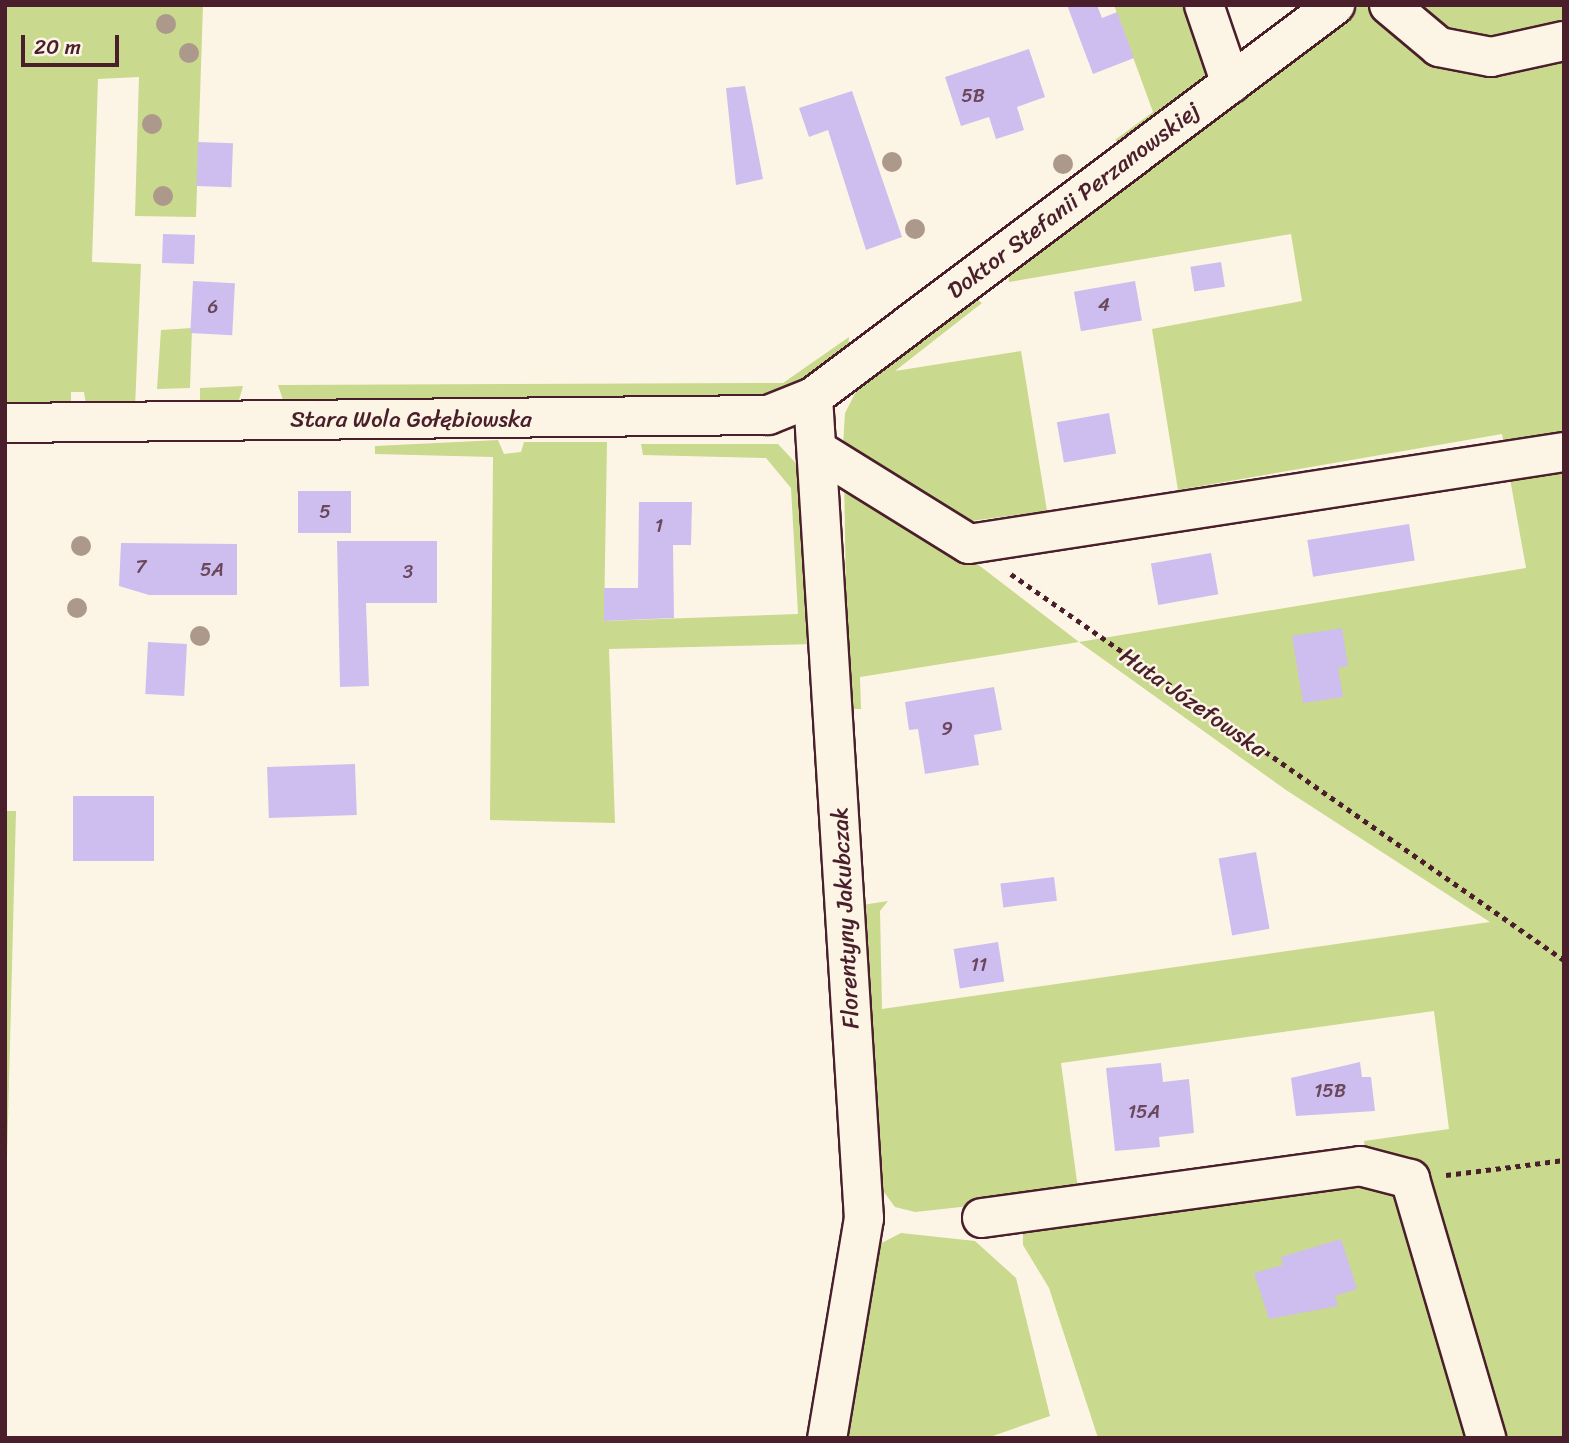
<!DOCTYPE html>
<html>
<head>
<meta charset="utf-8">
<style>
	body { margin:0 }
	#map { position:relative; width:1569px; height:1443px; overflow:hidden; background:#fcf5e5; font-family:Sriracha,sans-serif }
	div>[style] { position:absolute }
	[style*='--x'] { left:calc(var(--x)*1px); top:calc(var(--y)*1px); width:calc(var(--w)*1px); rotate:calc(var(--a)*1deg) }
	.green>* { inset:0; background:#c9d98d }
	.building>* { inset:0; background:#cebef0; transform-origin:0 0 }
	.path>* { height:4.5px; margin-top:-2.25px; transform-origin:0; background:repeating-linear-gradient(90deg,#4a1f2b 0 5px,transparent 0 10px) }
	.roads { filter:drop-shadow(2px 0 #4a1f2b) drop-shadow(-2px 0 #4a1f2b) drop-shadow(0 2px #4a1f2b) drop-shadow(0 -2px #4a1f2b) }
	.minor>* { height:38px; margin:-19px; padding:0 19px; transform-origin:19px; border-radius:19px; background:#fcf5e5 }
	.trees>* { width:20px; height:20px; margin:-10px; border-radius:50%; background:#ac998c }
	span { translate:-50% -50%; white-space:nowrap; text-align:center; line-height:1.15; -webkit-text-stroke:5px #fcf5e5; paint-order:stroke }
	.number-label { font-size:19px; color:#6b475c }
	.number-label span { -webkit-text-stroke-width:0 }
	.street-label { font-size:23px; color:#4a1f2b }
	.frame { position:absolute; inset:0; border:7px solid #4a1f2b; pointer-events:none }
	.scale { position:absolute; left:21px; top:35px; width:98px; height:32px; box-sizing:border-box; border:4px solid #4a1f2b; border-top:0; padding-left:9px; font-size:21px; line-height:24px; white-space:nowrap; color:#4a1f2b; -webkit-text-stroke:5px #fcf5e5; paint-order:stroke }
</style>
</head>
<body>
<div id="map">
	<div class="green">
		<i style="clip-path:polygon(5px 5px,203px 5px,196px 217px,135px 216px,139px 77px,98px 79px,92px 262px,141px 264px,135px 408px,86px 405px,84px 392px,71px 392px,71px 408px,5px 408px)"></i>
		<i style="clip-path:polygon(1114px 5px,1187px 5px,1209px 77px,1125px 145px,1115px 140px,1153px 112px)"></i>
		<i style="clip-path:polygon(1361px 5px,1564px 5px,1564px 1438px,1098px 1438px,1049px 1288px,1023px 1245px,1023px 1230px,1367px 1170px,1364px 1141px,1449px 1129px,1434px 1011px,1061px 1063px,1078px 1189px,1060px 1196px,915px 1212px,895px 1207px,875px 1180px,856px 906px,888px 901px,880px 911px,882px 1009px,1490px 922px,1286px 790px,1079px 642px,860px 677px,861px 709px,848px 709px,844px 476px,912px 514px,1079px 642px,1526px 568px,1502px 434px,1178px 490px,1152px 329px,1302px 301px,1291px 234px,1009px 282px,1007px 267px)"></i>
		<i style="clip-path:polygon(971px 295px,982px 303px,895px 371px,1021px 351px,1047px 511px,963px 522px,843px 446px,845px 413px,861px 382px)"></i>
		<i style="clip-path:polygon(192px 328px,190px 388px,157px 389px,161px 330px)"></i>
		<i style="clip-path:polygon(849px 337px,848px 350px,781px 397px,284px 403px,278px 385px,783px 383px)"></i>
		<i style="clip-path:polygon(243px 386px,237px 407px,200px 408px,200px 388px)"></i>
		<i style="clip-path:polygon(498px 440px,504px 454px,521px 452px,524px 442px,607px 442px,604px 621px,798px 614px,791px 488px,766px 458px,643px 455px,641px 444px,778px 444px,806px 474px,817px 644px,609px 649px,615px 823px,490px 820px,493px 457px,375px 454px,375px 446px)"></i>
		<i style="clip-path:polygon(5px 811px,16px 811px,5px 1237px)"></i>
		<i style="clip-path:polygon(901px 1233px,975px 1241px,1016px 1278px,1050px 1416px,987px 1438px,840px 1438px,872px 1248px)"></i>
	</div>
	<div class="building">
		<i style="clip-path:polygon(1067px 5px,1097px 5px,1102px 18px,1117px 12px,1134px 58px,1093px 74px)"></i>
		<i style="clip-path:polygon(1029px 49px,1045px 97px,1017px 107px,1024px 130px,996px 139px,989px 117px,961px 126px,945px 77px)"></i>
		<i style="clip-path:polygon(745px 86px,763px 179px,736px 185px,726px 88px)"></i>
		<i style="clip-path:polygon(852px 91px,902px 237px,866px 250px,828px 130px,809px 137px,799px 108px)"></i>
		<i style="left:198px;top:142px;width:35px;height:44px;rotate:2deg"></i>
		<i style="left:163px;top:234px;width:32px;height:29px;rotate:2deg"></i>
		<i style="left:1221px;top:262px;width:25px;height:31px;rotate:81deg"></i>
		<i style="left:193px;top:281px;width:42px;height:52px;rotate:3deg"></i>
		<i style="left:1135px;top:281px;width:40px;height:62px;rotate:80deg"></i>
		<i style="left:1109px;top:413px;width:41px;height:53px;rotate:80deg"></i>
		<i style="left:298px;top:491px;width:53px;height:42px"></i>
		<i style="clip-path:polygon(639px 502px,692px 502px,691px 545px,673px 545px,674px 618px,604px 621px,604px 588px,638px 588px)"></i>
		<i style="left:1409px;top:524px;width:37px;height:103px;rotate:81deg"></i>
		<i style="clip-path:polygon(337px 541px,437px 541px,437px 603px,366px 603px,369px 686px,340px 687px)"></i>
		<i style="clip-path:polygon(121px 543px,237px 544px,237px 595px,149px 595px,119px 586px)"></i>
		<i style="left:1211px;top:553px;width:42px;height:61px;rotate:80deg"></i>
		<i style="clip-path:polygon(1342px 628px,1348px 666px,1338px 668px,1343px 697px,1303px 703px,1292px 636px)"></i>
		<i style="left:148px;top:642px;width:39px;height:52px;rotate:3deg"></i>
		<i style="clip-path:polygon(994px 687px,1002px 730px,974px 735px,979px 765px,925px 774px,918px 729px,909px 730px,905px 702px)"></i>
		<i style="left:355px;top:764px;width:51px;height:88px;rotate:88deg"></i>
		<i style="left:154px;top:796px;width:65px;height:81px;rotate:90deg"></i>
		<i style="left:1256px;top:852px;width:78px;height:38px;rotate:80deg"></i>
		<i style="left:1054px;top:877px;width:24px;height:54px;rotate:83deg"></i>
		<i style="left:998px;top:942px;width:40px;height:45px;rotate:81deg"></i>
		<i style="clip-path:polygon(1360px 1062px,1362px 1077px,1371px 1077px,1375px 1111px,1296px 1116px,1291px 1078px)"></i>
		<i style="clip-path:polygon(1161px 1063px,1163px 1082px,1189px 1079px,1194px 1133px,1159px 1137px,1160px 1147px,1115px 1151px,1106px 1068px)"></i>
		<i style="clip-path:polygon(1341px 1239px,1357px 1289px,1335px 1296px,1338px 1306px,1269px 1319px,1254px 1273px,1283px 1265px,1281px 1257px)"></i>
	</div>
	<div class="path">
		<i style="--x:1011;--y:574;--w:674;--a:34.92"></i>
		<i style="--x:1446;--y:1175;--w:119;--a:-7.2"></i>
	</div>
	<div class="roads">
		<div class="minor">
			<i style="--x:1204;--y:5;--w:83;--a:71.1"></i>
			<i style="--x:1389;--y:5;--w:65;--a:40"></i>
			<i style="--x:1439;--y:47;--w:53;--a:10.9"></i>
			<i style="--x:1491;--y:57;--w:75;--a:-12.4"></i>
			<i style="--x:813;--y:397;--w:823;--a:86.45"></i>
			<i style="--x:864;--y:1218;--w:223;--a:99.5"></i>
			<i style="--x:5;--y:423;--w:763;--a:-0.6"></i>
			<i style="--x:768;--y:415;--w:48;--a:-21.8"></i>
			<i style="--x:813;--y:397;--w:653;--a:-36.91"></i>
			<i style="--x:819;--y:451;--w:176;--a:31.8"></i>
			<i style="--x:969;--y:544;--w:602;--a:-8.79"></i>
			<i style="--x:982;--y:1218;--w:382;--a:-7.8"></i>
			<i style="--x:1360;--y:1166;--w:52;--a:14.6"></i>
			<i style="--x:1410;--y:1179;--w:270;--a:73.6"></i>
		</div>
	</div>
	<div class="trees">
		<i style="left:166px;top:24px"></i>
		<i style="left:189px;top:53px"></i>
		<i style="left:152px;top:124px"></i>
		<i style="left:892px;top:162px"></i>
		<i style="left:1063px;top:164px"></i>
		<i style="left:163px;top:196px"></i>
		<i style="left:915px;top:229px"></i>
		<i style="left:81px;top:546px"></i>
		<i style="left:77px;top:608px"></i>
		<i style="left:200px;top:636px"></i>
	</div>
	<div class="number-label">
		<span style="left:973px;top:96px">5B</span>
		<span style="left:1104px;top:305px">4</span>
		<span style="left:213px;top:307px">6</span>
		<span style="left:325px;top:512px">5</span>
		<span style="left:659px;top:526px">1</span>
		<span style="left:141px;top:567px">7</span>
		<span style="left:212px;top:570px">5A</span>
		<span style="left:408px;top:572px">3</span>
		<span style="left:947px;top:729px">9</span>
		<span style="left:979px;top:965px">11</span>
		<span style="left:1330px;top:1091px">15B</span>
		<span style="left:1144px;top:1112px">15A</span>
	</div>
	<div class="street-label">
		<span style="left:1074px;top:201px;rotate:-37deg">Doktor Stefanii Perzanowskiej</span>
		<span style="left:411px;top:420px">Stara Wola Gołębiowska</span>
		<span style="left:1193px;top:703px;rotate:35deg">Huta Józefowska</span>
		<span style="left:846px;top:918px;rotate:-93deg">Florentyny Jakubczak</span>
	</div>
	<div class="frame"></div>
	<div class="scale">20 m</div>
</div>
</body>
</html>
